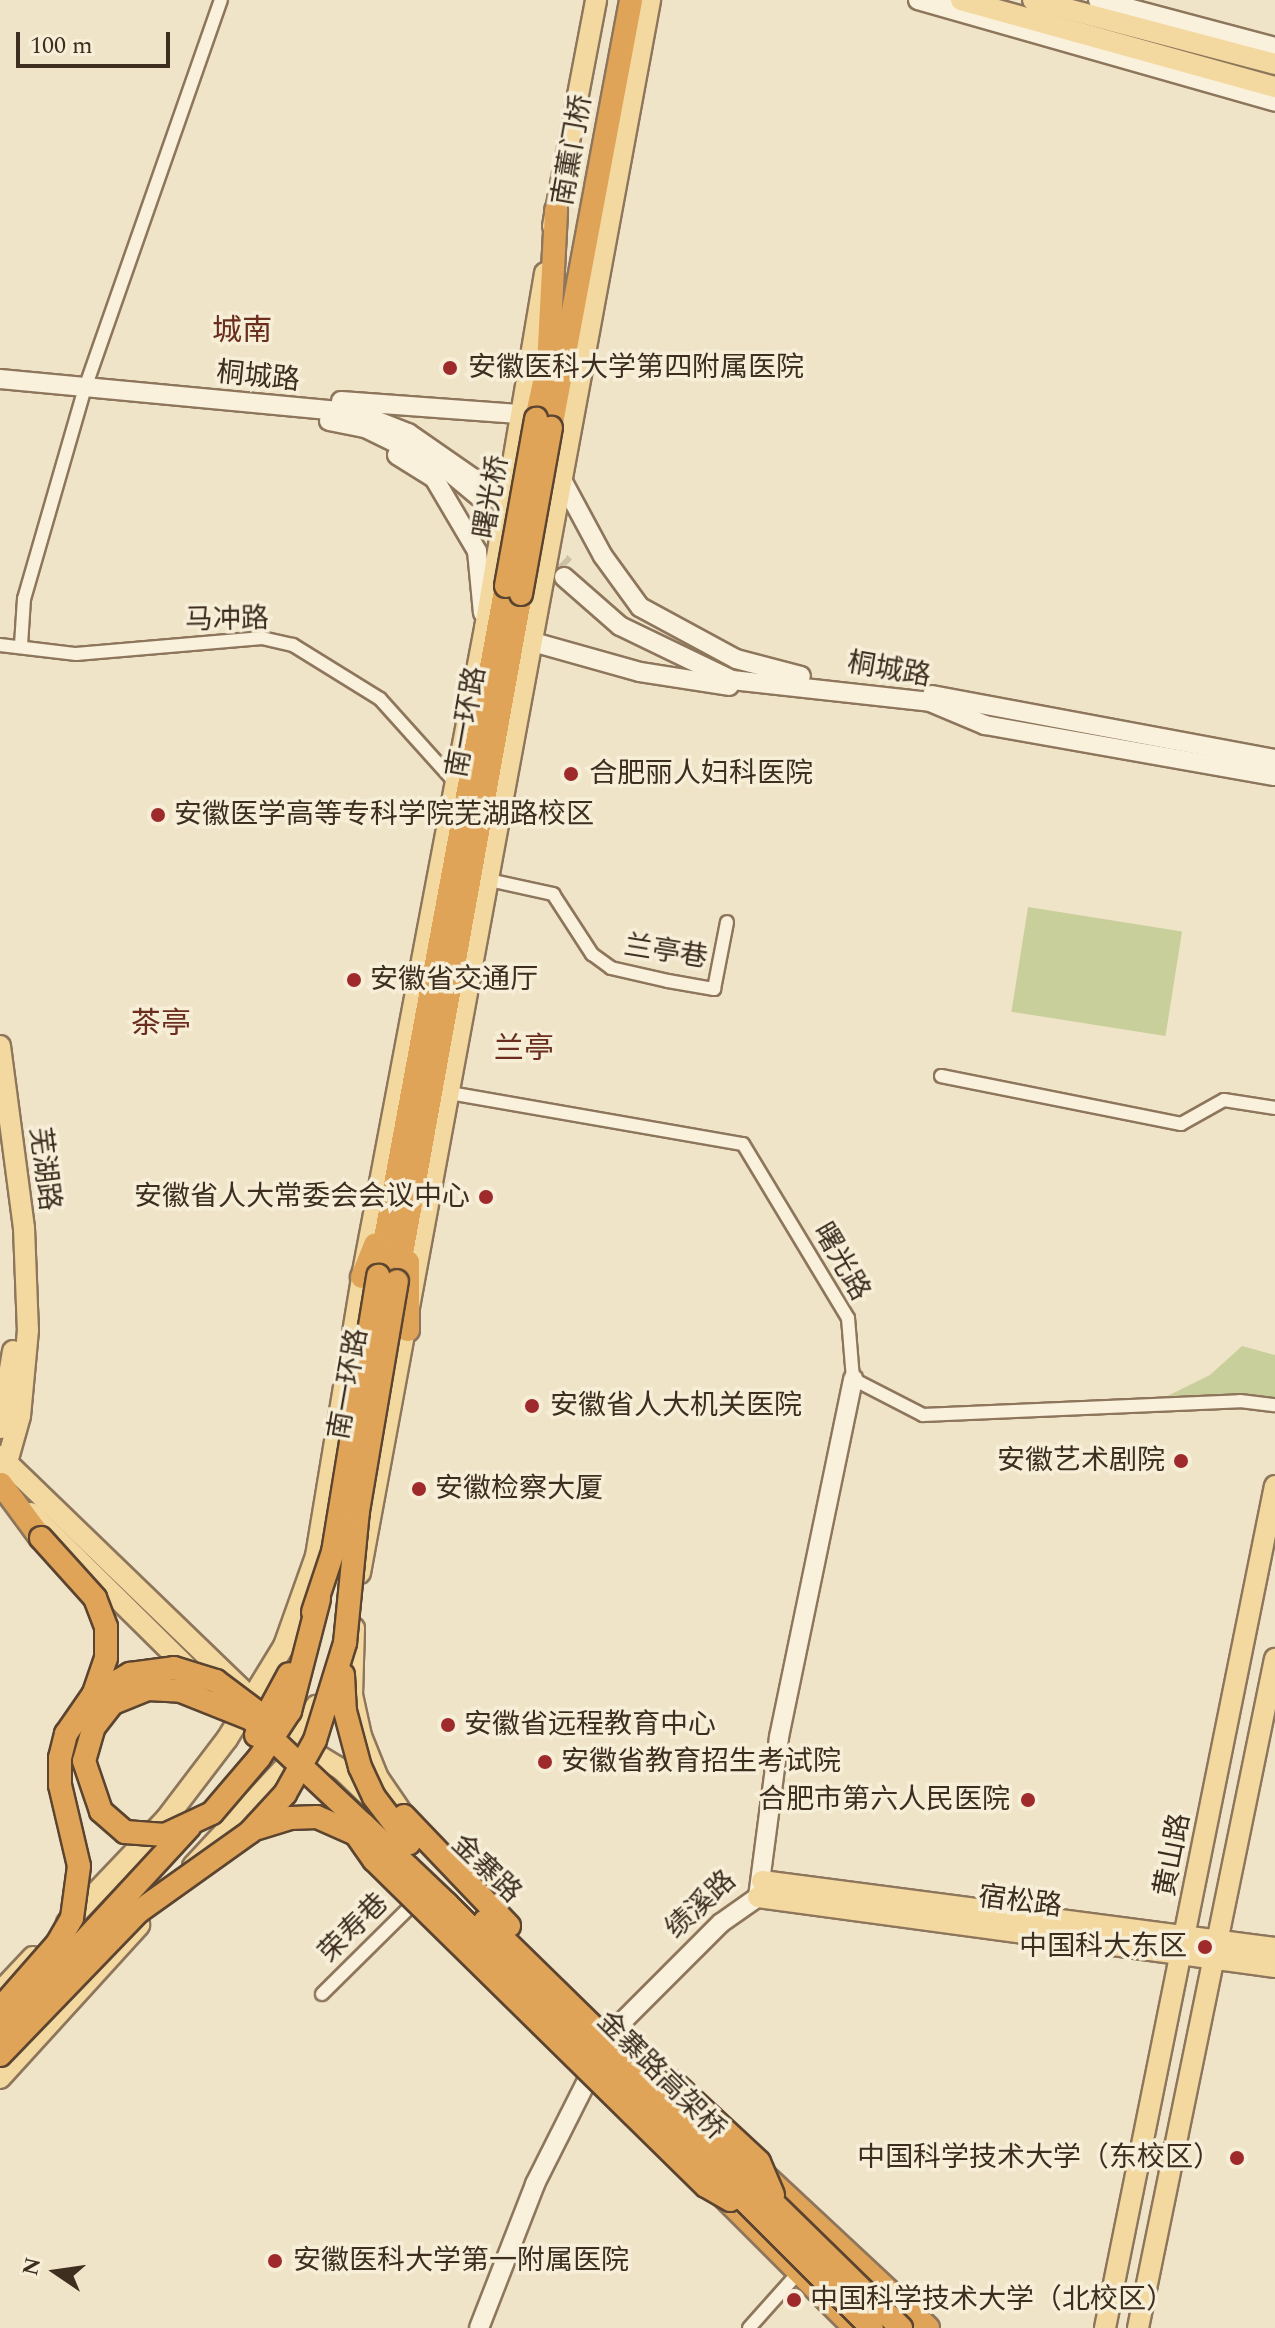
<!DOCTYPE html>
<html>
<head>
<meta charset="utf-8">
<style>
	body { margin:0 }
	#map { position:relative; width:1275px; height:2328px; overflow:hidden; background:#f0e4c8; font-family:Spectral,"Noto Sans SC",serif }
	div>[style] { position:absolute }
	[style*='--x'] { left:calc(var(--x)*1px); top:calc(var(--y)*1px); width:calc(var(--w)*1px); rotate:calc(var(--a)*1deg) }
	.green>* { inset:0; background:#c9cf9b; transform-origin:0 0 }
	.secondary-tunnel>* { height:18px; margin-top:-9px; transform-origin:0; background:repeating-linear-gradient(90deg,#ccc0a6 0 18px,transparent 0 27px) }
	.roads { filter:drop-shadow(2px 0 #8d765c) drop-shadow(-2px 0 #8d765c) drop-shadow(0 2px #8d765c) drop-shadow(0 -2px #8d765c) }
	.street>* { height:12px; margin:-6px; padding:0 6px; transform-origin:6px; border-radius:6px; background:#faf1dc }
	.secondary>* { height:18px; margin:-9px; padding:0 9px; transform-origin:9px; border-radius:9px; background:#faf1dc }
	.primary>* { height:20px; margin:-10px; padding:0 10px; transform-origin:10px; border-radius:10px; background:#f3d9a0 }
	.highway>* { height:22px; margin:-11px; padding:0 11px; transform-origin:11px; border-radius:11px; background:#e0a458 }
	.bridges { filter:drop-shadow(2px 0 #5b4430) drop-shadow(-2px 0 #5b4430) drop-shadow(0 2px #5b4430) drop-shadow(0 -2px #5b4430) }
	.highway-bridge>* { height:22px; margin:-11px; padding:0 11px; transform-origin:11px; border-radius:11px; background:#e0a458 }
	.dots>* { width:22px; height:22px; translate:-50% -50%; box-sizing:border-box; border:4px solid #f7eed8; border-radius:50% }
	span { translate:-50% -50%; white-space:nowrap; text-align:center; line-height:1.15; -webkit-text-stroke:7px #f7eed8; paint-order:stroke }
	.street-label { font-size:28px; color:#3d2e20 }
	.poi-label { font-size:28px; color:#3d2e20 }
	.left { translate:0 -50%; text-align:left }
	.right { translate:-100% -50%; text-align:right }
	.neighbourhood-label { font-size:30px; color:#6b2e1e }
	.north { position:absolute; left:16px; top:2232px; width:80px; height:80px; -webkit-text-stroke:6px #f7eed8; paint-order:stroke; rotate:283deg; font-size:22px; font-weight:700; line-height:32px; text-align:center; color:#3d2e20 }
	.north::after { content:''; display:block; margin:auto; width:28px; height:36px; background:#3d2e20; clip-path:polygon(50% 0,100% 100%,50% 72%,0 100%) }
	.scale { position:absolute; left:16px; top:32px; width:154px; height:36px; box-sizing:border-box; border:4px solid #3d2e20; border-top:0; padding-left:10px; font-size:24px; line-height:28px; white-space:nowrap; color:#3d2e20; -webkit-text-stroke:6px #f7eed8; paint-order:stroke }
</style>
</head>
<body>
<div id="map">
	<div class="green">
		<i style="left:1028px;top:907px;width:156px;height:106px;rotate:9deg"></i>
		<i style="clip-path:polygon(1242px 1346px,1275px 1355px,1275px 1405px,1149px 1405px,1210px 1375px)"></i>
	</div>
	<div class="secondary-tunnel">
		<i style="--x:542;--y:543;--w:33;--a:44"></i>
	</div>
	<div class="roads">
		<div class="street">
			<i style="--x:0;--y:645;--w:77;--a:6.8"></i>
			<i style="--x:76;--y:654;--w:187;--a:-4.9"></i>
			<i style="--x:262;--y:638;--w:32;--a:13"></i>
			<i style="--x:293;--y:645;--w:102;--a:31.8"></i>
			<i style="--x:380;--y:699;--w:109;--a:48"></i>
			<i style="--x:21;--y:645;--w:46;--a:-86.3"></i>
			<i style="--x:24;--y:599;--w:220;--a:-73.9"></i>
			<i style="--x:85;--y:388;--w:411;--a:-70.7"></i>
			<i style="--x:489;--y:880;--w:66;--a:12.3"></i>
			<i style="--x:553;--y:894;--w:72;--a:57"></i>
			<i style="--x:592;--y:954;--w:24;--a:36"></i>
			<i style="--x:611;--y:968;--w:58;--a:12.8"></i>
			<i style="--x:668;--y:981;--w:47;--a:9.9"></i>
			<i style="--x:714;--y:989;--w:68;--a:-79"></i>
			<i style="--x:941;--y:1076;--w:245;--a:11.3"></i>
			<i style="--x:1181;--y:1124;--w:49;--a:-29.2"></i>
			<i style="--x:1224;--y:1100;--w:52;--a:8.9"></i>
			<i style="--x:450;--y:1093;--w:297;--a:9.9"></i>
			<i style="--x:743;--y:1144;--w:203;--a:58.9"></i>
			<i style="--x:848;--y:1318;--w:61;--a:85.3"></i>
			<i style="--x:853;--y:1379;--w:79;--a:27.2"></i>
			<i style="--x:923;--y:1415;--w:317;--a:-2.5"></i>
			<i style="--x:1240;--y:1401;--w:35;--a:7"></i>
			<i style="--x:322;--y:1994;--w:136;--a:-44.7"></i>
			<i style="--x:749;--y:2328;--w:75;--a:-48.2"></i>
		</div>
		<div class="secondary">
			<i style="--x:918;--y:0;--w:371;--a:15.9"></i>
			<i style="--x:1098;--y:0;--w:183;--a:14.9"></i>
			<i style="--x:0;--y:379;--w:359;--a:5.4"></i>
			<i style="--x:357;--y:413;--w:55;--a:21.4"></i>
			<i style="--x:408;--y:433;--w:98;--a:34.7"></i>
			<i style="--x:341;--y:401;--w:178;--a:4.2"></i>
			<i style="--x:329;--y:421;--w:37;--a:11"></i>
			<i style="--x:365;--y:428;--w:85;--a:26"></i>
			<i style="--x:441;--y:465;--w:56;--a:39.9"></i>
			<i style="--x:397;--y:455;--w:44;--a:31.9"></i>
			<i style="--x:434;--y:478;--w:85;--a:59.5"></i>
			<i style="--x:477;--y:551;--w:62;--a:84.5"></i>
			<i style="--x:562;--y:480;--w:86;--a:61.7"></i>
			<i style="--x:603;--y:556;--w:63;--a:54"></i>
			<i style="--x:640;--y:607;--w:109;--a:28.4"></i>
			<i style="--x:736;--y:659;--w:67;--a:14.7"></i>
			<i style="--x:564;--y:577;--w:74;--a:41.2"></i>
			<i style="--x:620;--y:626;--w:124;--a:25.7"></i>
			<i style="--x:732;--y:680;--w:199;--a:6.3"></i>
			<i style="--x:930;--y:702;--w:60;--a:22.7"></i>
			<i style="--x:985;--y:725;--w:294;--a:10"></i>
			<i style="--x:533;--y:642;--w:111;--a:15.7"></i>
			<i style="--x:640;--y:672;--w:90;--a:8.9"></i>
			<i style="--x:932;--y:695;--w:349;--a:10.6"></i>
			<i style="--x:479;--y:2328;--w:155;--a:-68.7"></i>
			<i style="--x:535;--y:2184;--w:169;--a:-63.3"></i>
			<i style="--x:611;--y:2033;--w:156;--a:-45"></i>
			<i style="--x:721;--y:1923;--w:45;--a:-35.1"></i>
			<i style="--x:758;--y:1897;--w:161;--a:-82.5"></i>
			<i style="--x:779;--y:1737;--w:366;--a:-78.3"></i>
		</div>
		<div class="primary">
			<i style="--x:961;--y:0;--w:326;--a:15.5"></i>
			<i style="--x:1033;--y:0;--w:250;--a:14.8"></i>
			<i style="--x:553;--y:226;--w:230;--a:-79.2"></i>
			<i style="--x:0;--y:1046;--w:184;--a:82.5"></i>
			<i style="--x:24;--y:1228;--w:102;--a:87.8"></i>
			<i style="--x:28;--y:1330;--w:86;--a:95.3"></i>
			<i style="--x:20;--y:1416;--w:59;--a:105.7"></i>
			<i style="--x:0;--y:1428;--w:78;--a:-80.4"></i>
			<i style="--x:0;--y:1456;--w:339;--a:44"></i>
			<i style="--x:31;--y:1513;--w:232;--a:44.7"></i>
			<i style="--x:360;--y:1573;--w:1600;--a:-79.55"></i>
			<i style="--x:354;--y:1628;--w:67;--a:91.7"></i>
			<i style="--x:352;--y:1695;--w:42;--a:77.6"></i>
			<i style="--x:361;--y:1736;--w:45;--a:68"></i>
			<i style="--x:378;--y:1778;--w:46;--a:55.6"></i>
			<i style="--x:296;--y:1742;--w:54;--a:31.3"></i>
			<i style="--x:342;--y:1770;--w:46;--a:44.1"></i>
			<i style="--x:193;--y:1866;--w:138;--a:-47.1"></i>
			<i style="--x:287;--y:1765;--w:66;--a:-63.8"></i>
			<i style="--x:762;--y:1881;--w:517;--a:7.44"></i>
			<i style="--x:758;--y:1897;--w:522;--a:7.71"></i>
			<i style="--x:67;--y:1923;--w:144;--a:-46.4"></i>
			<i style="--x:166;--y:1819;--w:101;--a:-52.7"></i>
			<i style="--x:227;--y:1739;--w:109;--a:-58.5"></i>
			<i style="--x:284;--y:1646;--w:96;--a:-70.4"></i>
			<i style="--x:316;--y:1556;--w:283;--a:-80.6"></i>
			<i style="--x:362;--y:1277;--w:661;--a:-79.27"></i>
			<i style="--x:485;--y:628;--w:360;--a:-80.4"></i>
			<i style="--x:0;--y:1992;--w:48;--a:-46.7"></i>
			<i style="--x:0;--y:2078;--w:207;--a:-47.7"></i>
			<i style="--x:1105;--y:2328;--w:859;--a:-78.59"></i>
			<i style="--x:1138;--y:2328;--w:683;--a:-78.43"></i>
		</div>
		<div class="highway">
			<i style="--x:548;--y:365;--w:155;--a:-87"></i>
			<i style="--x:536;--y:419;--w:66;--a:-77.7"></i>
			<i style="--x:551;--y:428;--w:435;--a:-79.4"></i>
			<i style="--x:408;--y:1262;--w:68;--a:90"></i>
			<i style="--x:378;--y:1276;--w:702;--a:-79.49"></i>
			<i style="--x:362;--y:1277;--w:35;--a:-68"></i>
			<i style="--x:397;--y:1281;--w:698;--a:-79.77"></i>
			<i style="--x:1;--y:1484;--w:67;--a:53.5"></i>
			<i style="--x:762;--y:2173;--w:227;--a:43"></i>
			<i style="--x:716;--y:2189;--w:197;--a:45"></i>
		</div>
	</div>
	<div class="bridges">
		<div class="highway-bridge">
			<i style="--x:506;--y:586;--w:170;--a:-79.8"></i>
			<i style="--x:521;--y:594;--w:169;--a:-79.8"></i>
			<i style="--x:41;--y:1538;--w:81;--a:48"></i>
			<i style="--x:95;--y:1598;--w:31;--a:69"></i>
			<i style="--x:106;--y:1627;--w:31;--a:90"></i>
			<i style="--x:106;--y:1658;--w:40;--a:108.9"></i>
			<i style="--x:319;--y:1599;--w:116;--a:104.5"></i>
			<i style="--x:290;--y:1711;--w:56;--a:123.4"></i>
			<i style="--x:259;--y:1758;--w:72;--a:130.5"></i>
			<i style="--x:212;--y:1813;--w:52;--a:154.9"></i>
			<i style="--x:165;--y:1835;--w:40;--a:-175.7"></i>
			<i style="--x:125;--y:1832;--w:32;--a:-139"></i>
			<i style="--x:101;--y:1811;--w:53;--a:-108.8"></i>
			<i style="--x:84;--y:1761;--w:35;--a:-74"></i>
			<i style="--x:94;--y:1727;--w:31;--a:-52"></i>
			<i style="--x:113;--y:1703;--w:38;--a:-22"></i>
			<i style="--x:148;--y:1689;--w:33;--a:3"></i>
			<i style="--x:181;--y:1691;--w:75;--a:21.8"></i>
			<i style="--x:251;--y:1719;--w:154;--a:43.2"></i>
			<i style="--x:363;--y:1824;--w:62;--a:43.7"></i>
			<i style="--x:408;--y:1867;--w:54;--a:43.5"></i>
			<i style="--x:447;--y:1904;--w:600;--a:44.93"></i>
			<i style="--x:313;--y:1612;--w:63;--a:-71.6"></i>
			<i style="--x:333;--y:1552;--w:280;--a:-80.7"></i>
			<i style="--x:343;--y:1675;--w:36;--a:87"></i>
			<i style="--x:345;--y:1711;--w:58;--a:75"></i>
			<i style="--x:360;--y:1767;--w:33;--a:65"></i>
			<i style="--x:374;--y:1797;--w:58;--a:52.7"></i>
			<i style="--x:256;--y:1735;--w:69;--a:-61.6"></i>
			<i style="--x:404;--y:1816;--w:152;--a:46.3"></i>
			<i style="--x:348;--y:1823;--w:45;--a:54.9"></i>
			<i style="--x:374;--y:1860;--w:465;--a:44.5"></i>
			<i style="--x:706;--y:2186;--w:28;--a:30"></i>
			<i style="--x:258;--y:1828;--w:34;--a:-17"></i>
			<i style="--x:291;--y:1818;--w:26;--a:-2"></i>
			<i style="--x:317;--y:1817;--w:45;--a:23.7"></i>
			<i style="--x:485;--y:1921;--w:582;--a:44.37"></i>
			<i style="--x:0;--y:2009;--w:86;--a:-48.8"></i>
			<i style="--x:57;--y:1944;--w:30;--a:-60"></i>
			<i style="--x:72;--y:1918;--w:52;--a:-82.3"></i>
			<i style="--x:79;--y:1866;--w:83;--a:-103.2"></i>
			<i style="--x:60;--y:1785;--w:27;--a:-90"></i>
			<i style="--x:60;--y:1758;--w:25;--a:-76"></i>
			<i style="--x:66;--y:1734;--w:47;--a:-55.3"></i>
			<i style="--x:93;--y:1695;--w:43;--a:-29.6"></i>
			<i style="--x:130;--y:1674;--w:44;--a:-7.8"></i>
			<i style="--x:174;--y:1668;--w:44;--a:17.2"></i>
			<i style="--x:216;--y:1681;--w:50;--a:36.9"></i>
			<i style="--x:0;--y:2032;--w:279;--a:-47.3"></i>
			<i style="--x:0;--y:2055;--w:199;--a:-46"></i>
			<i style="--x:138;--y:1912;--w:138;--a:-35.5"></i>
			<i style="--x:250;--y:1832;--w:52;--a:-47.4"></i>
			<i style="--x:285;--y:1794;--w:62;--a:-60.9"></i>
			<i style="--x:315;--y:1740;--w:102;--a:-72.8"></i>
			<i style="--x:345;--y:1643;--w:133;--a:-84.4"></i>
			<i style="--x:358;--y:1511;--w:233;--a:-80.4"></i>
			<i style="--x:673;--y:2082;--w:117;--a:42.9"></i>
			<i style="--x:759;--y:2162;--w:36;--a:67"></i>
		</div>
	</div>
	<div class="dots">
		<i style="left:450px;top:368px;background:#9e2a2b"></i>
		<i style="left:571px;top:774px;background:#9e2a2b"></i>
		<i style="left:158px;top:815px;background:#9e2a2b"></i>
		<i style="left:354px;top:980px;background:#9e2a2b"></i>
		<i style="left:486px;top:1197px;background:#9e2a2b"></i>
		<i style="left:532px;top:1406px;background:#9e2a2b"></i>
		<i style="left:1181px;top:1461px;background:#9e2a2b"></i>
		<i style="left:419px;top:1489px;background:#9e2a2b"></i>
		<i style="left:448px;top:1725px;background:#9e2a2b"></i>
		<i style="left:545px;top:1762px;background:#9e2a2b"></i>
		<i style="left:1028px;top:1800px;background:#9e2a2b"></i>
		<i style="left:1205px;top:1947px;background:#9e2a2b"></i>
		<i style="left:1237px;top:2158px;background:#9e2a2b"></i>
		<i style="left:275px;top:2261px;background:#9e2a2b"></i>
		<i style="left:794px;top:2300px;background:#9e2a2b"></i>
	</div>
	<div class="street-label">
		<span style="left:573px;top:150px;rotate:-80deg">南薰门桥</span>
		<span style="left:258px;top:377px;rotate:6deg">桐城路</span>
		<span style="left:492px;top:497px;rotate:-80deg">曙光桥</span>
		<span style="left:227px;top:620px;rotate:-1deg">马冲路</span>
		<span style="left:889px;top:670px;rotate:10deg">桐城路</span>
		<span style="left:467px;top:722px;rotate:-80deg">南一环路</span>
		<span style="left:666px;top:952px;rotate:9deg">兰亭巷</span>
		<span style="left:44px;top:1169px;rotate:83deg">芜湖路</span>
		<span style="left:841px;top:1262px;rotate:60deg">曙光路</span>
		<span style="left:349px;top:1384px;rotate:-80deg">南一环路</span>
		<span style="left:1173px;top:1855px;rotate:-79deg">黄山路</span>
		<span style="left:486px;top:1869px;rotate:44deg">金寨路</span>
		<span style="left:1020px;top:1902px;rotate:7deg">宿松路</span>
		<span style="left:701px;top:1905px;rotate:-43deg">绩溪路</span>
		<span style="left:354px;top:1928px;rotate:-45deg">荣寿巷</span>
		<span style="left:661px;top:2076px;rotate:45deg">金寨路高架桥</span>
	</div>
	<div class="poi-label">
		<span class="left" style="left:468px;top:368px">安徽医科大学第四附属医院</span>
		<span class="left" style="left:589px;top:774px">合肥丽人妇科医院</span>
		<span class="left" style="left:174px;top:815px">安徽医学高等专科学院芜湖路校区</span>
		<span class="left" style="left:370px;top:980px">安徽省交通厅</span>
		<span class="right" style="left:470px;top:1197px">安徽省人大常委会会议中心</span>
		<span class="left" style="left:550px;top:1406px">安徽省人大机关医院</span>
		<span class="right" style="left:1165px;top:1461px">安徽艺术剧院</span>
		<span class="left" style="left:435px;top:1489px">安徽检察大厦</span>
		<span class="left" style="left:464px;top:1725px">安徽省远程教育中心</span>
		<span class="left" style="left:561px;top:1762px">安徽省教育招生考试院</span>
		<span class="right" style="left:1010px;top:1800px">合肥市第六人民医院</span>
		<span class="right" style="left:1187px;top:1947px">中国科大东区</span>
		<span class="right" style="left:1221px;top:2158px">中国科学技术大学（东校区）</span>
		<span class="left" style="left:293px;top:2261px">安徽医科大学第一附属医院</span>
		<span class="left" style="left:810px;top:2300px">中国科学技术大学（北校区）</span>
	</div>
	<div class="neighbourhood-label">
		<span style="left:242px;top:331px">城南</span>
		<span style="left:161px;top:1024px">茶亭</span>
		<span style="left:524px;top:1049px">兰亭</span>
	</div>
	<div class="north">N</div>
	<div class="scale">100 m</div>
</div>
</body>
</html>
